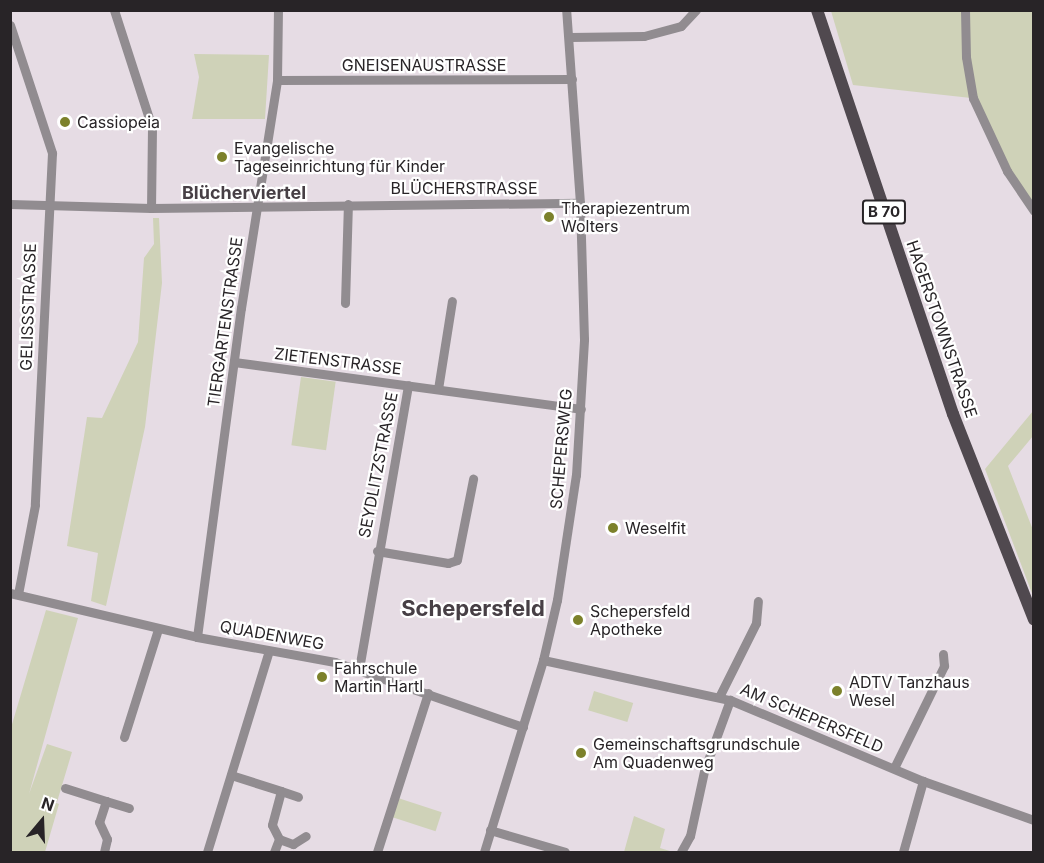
<!DOCTYPE html>
<html>
<head>
<meta charset="utf-8">
<style>
	body { margin:0 }
	#map { position:relative; width:1044px; height:863px; overflow:hidden; background:#e6dce4; font-family:Inter,sans-serif }
	div>[style] { position:absolute }
	[style*='--x'] { left:calc(var(--x)*1px); top:calc(var(--y)*1px); width:calc(var(--w)*1px); rotate:calc(var(--a)*1deg) }
	.green>* { inset:0; background:#cfd2b8; transform-origin:0 0 }
	.minor>* { height:9px; margin:-4.5px; padding:0 4.5px; transform-origin:4.5px; border-radius:4.5px; background:#918c90 }
	.major>* { height:12px; margin:-6px; padding:0 6px; transform-origin:6px; border-radius:6px; background:#50494f }
	.dots>* { width:16px; height:16px; translate:-50% -50%; box-sizing:border-box; border:3px solid #fff; border-radius:50% }
	span { translate:-50% -50%; white-space:nowrap; text-align:center; line-height:1.15; -webkit-text-stroke:4.5px #fff; paint-order:stroke }
	.shield-label span { padding:2px 4px; background:#fff; border:2px solid; border-radius:4px; -webkit-text-stroke-width:0 }
	.shield-label { font-size:15px; color:#282427; font-weight:700 }
	.street-label { font-size:16px; color:#282427 }
	.poi-label { font-size:16px; color:#282427 }
	.left { translate:0 -50%; text-align:left }
	.neighbourhood-label { font-size:18px; color:#473f45; font-weight:700 }
	.district-label { font-size:22px; color:#473f45; font-weight:700 }
	.frame { position:absolute; inset:0; border:12px solid #282427; pointer-events:none }
	.north { position:absolute; left:12px; top:791px; width:60px; height:60px; -webkit-text-stroke:4px #fff; paint-order:stroke; rotate:19deg; font-size:16px; font-weight:700; line-height:24px; text-align:center; color:#282427 }
	.north::after { content:''; display:block; margin:auto; width:21px; height:27px; background:#282427; clip-path:polygon(50% 0,100% 100%,50% 72%,0 100%) }
</style>
</head>
<body>
<div id="map">
	<div class="green">
		<i style="clip-path:polygon(831px 11px,963px 11px,971px 98px,853px 85px)"></i>
		<i style="clip-path:polygon(968px 11px,1033px 11px,1033px 206px,1003px 158px,976px 97px,969px 57px)"></i>
		<i style="clip-path:polygon(194px 54px,269px 55px,265px 119px,192px 119px,199px 77px)"></i>
		<i style="clip-path:polygon(153px 218px,159px 218px,162px 283px,145px 427px,106px 606px,91px 601px,98px 553px,67px 546px,87px 417px,102px 418px,138px 342px,144px 258px,154px 244px)"></i>
		<i style="left:301px;top:377px;width:35px;height:69px;rotate:8deg"></i>
		<i style="clip-path:polygon(1033px 411px,1033px 436px,1008px 466px,1033px 530px,1033px 596px,985px 469px)"></i>
		<i style="clip-path:polygon(46px 610px,78px 618px,29px 794px,47px 744px,72px 752px,57px 802px,51px 801px,59px 804px,45px 852px,11px 852px,10px 731px)"></i>
		<i style="left:594px;top:691px;width:41px;height:20px;rotate:17deg"></i>
		<i style="left:398px;top:798px;width:46px;height:20px;rotate:18deg"></i>
		<i style="clip-path:polygon(634px 816px,665px 829px,660px 848px,673px 852px,624px 852px)"></i>
	</div>
	<div class="minor">
		<i style="--x:114;--y:10;--w:124;--a:72.1"></i>
		<i style="--x:152;--y:128;--w:80;--a:90.7"></i>
		<i style="--x:965;--y:10;--w:47;--a:88.8"></i>
		<i style="--x:966;--y:57;--w:42;--a:80.3"></i>
		<i style="--x:973;--y:98;--w:81;--a:65"></i>
		<i style="--x:1007;--y:171;--w:48;--a:56"></i>
		<i style="--x:10;--y:25;--w:135;--a:71.8"></i>
		<i style="--x:52;--y:153;--w:352;--a:92.8"></i>
		<i style="--x:35;--y:505;--w:91;--a:100.8"></i>
		<i style="--x:570;--y:37;--w:74;--a:-0.8"></i>
		<i style="--x:644;--y:36;--w:38;--a:-15"></i>
		<i style="--x:681;--y:26;--w:22;--a:-47"></i>
		<i style="--x:277;--y:80;--w:295;--a:-0.2"></i>
		<i style="--x:10;--y:204;--w:141;--a:1.6"></i>
		<i style="--x:151;--y:208;--w:429;--a:-0.7"></i>
		<i style="--x:345;--y:303;--w:99;--a:-88.3"></i>
		<i style="--x:234;--y:362;--w:350;--a:7.7"></i>
		<i style="--x:438;--y:389;--w:89;--a:-81"></i>
		<i style="--x:377;--y:551;--w:72;--a:9.6"></i>
		<i style="--x:448;--y:563;--w:9;--a:-18"></i>
		<i style="--x:457;--y:560;--w:83;--a:-78.8"></i>
		<i style="--x:10;--y:593;--w:192;--a:13.2"></i>
		<i style="--x:197;--y:637;--w:140;--a:10.3"></i>
		<i style="--x:335;--y:662;--w:199;--a:19.1"></i>
		<i style="--x:197;--y:637;--w:332;--a:-82.4"></i>
		<i style="--x:241;--y:308;--w:231;--a:-81"></i>
		<i style="--x:277;--y:80;--w:70;--a:-89.2"></i>
		<i style="--x:543;--y:660;--w:191;--a:12.1"></i>
		<i style="--x:730;--y:700;--w:209;--a:22.8"></i>
		<i style="--x:923;--y:781;--w:118;--a:19.4"></i>
		<i style="--x:359;--y:669;--w:288;--a:-80.2"></i>
		<i style="--x:719;--y:697;--w:83;--a:-63.4"></i>
		<i style="--x:756;--y:623;--w:22;--a:-85"></i>
		<i style="--x:124;--y:737;--w:113;--a:-72.5"></i>
		<i style="--x:894;--y:768;--w:114;--a:-63.9"></i>
		<i style="--x:944;--y:666;--w:12;--a:-95"></i>
		<i style="--x:231;--y:775;--w:52;--a:17.7"></i>
		<i style="--x:281;--y:791;--w:35;--a:105"></i>
		<i style="--x:272;--y:825;--w:16;--a:63"></i>
		<i style="--x:279;--y:839;--w:14;--a:111"></i>
		<i style="--x:65;--y:788;--w:43;--a:17.6"></i>
		<i style="--x:106;--y:801;--w:22;--a:108"></i>
		<i style="--x:99;--y:822;--w:19;--a:65"></i>
		<i style="--x:107;--y:839;--w:13;--a:103"></i>
		<i style="--x:281;--y:791;--w:18;--a:19"></i>
		<i style="--x:106;--y:801;--w:24;--a:17"></i>
		<i style="--x:490;--y:830;--w:78;--a:16.3"></i>
		<i style="--x:279;--y:839;--w:15;--a:20"></i>
		<i style="--x:293;--y:844;--w:15;--a:-32"></i>
		<i style="--x:207;--y:852;--w:210;--a:-72.9"></i>
		<i style="--x:377;--y:852;--w:167;--a:-72.2"></i>
		<i style="--x:484;--y:852;--w:201;--a:-72.9"></i>
		<i style="--x:543;--y:660;--w:62;--a:-76.9"></i>
		<i style="--x:557;--y:600;--w:126;--a:-81.4"></i>
		<i style="--x:576;--y:475;--w:136;--a:-86.6"></i>
		<i style="--x:584;--y:339;--w:136;--a:-91.7"></i>
		<i style="--x:580;--y:203;--w:194;--a:-94.1"></i>
		<i style="--x:681;--y:852;--w:18;--a:-61"></i>
		<i style="--x:690;--y:836;--w:66;--a:-77.8"></i>
		<i style="--x:704;--y:771;--w:76;--a:-69.9"></i>
		<i style="--x:903;--y:852;--w:74;--a:-74.3"></i>
	</div>
	<div class="major">
		<i style="--x:817;--y:10;--w:426;--a:71.4"></i>
		<i style="--x:953;--y:414;--w:221;--a:68.5"></i>
	</div>
	<div class="dots">
		<i style="left:65px;top:122px;background:#7c812b"></i>
		<i style="left:222px;top:157px;background:#7c812b"></i>
		<i style="left:549px;top:217px;background:#7c812b"></i>
		<i style="left:613px;top:528px;background:#7c812b"></i>
		<i style="left:578px;top:620px;background:#7c812b"></i>
		<i style="left:322px;top:677px;background:#7c812b"></i>
		<i style="left:837px;top:691px;background:#7c812b"></i>
		<i style="left:581px;top:753px;background:#7c812b"></i>
	</div>
	<div class="shield-label">
		<span style="left:884px;top:212px">B 70</span>
	</div>
	<div class="street-label">
		<span style="left:424px;top:65px">GNEISENAUSTRASSE</span>
		<span style="left:464px;top:188px">BLÜCHERSTRASSE</span>
		<span style="left:28px;top:307px;rotate:-88deg">GELISSSTRASSE</span>
		<span style="left:225px;top:322px;rotate:-82deg">TIERGARTENSTRASSE</span>
		<span style="left:942px;top:329px;rotate:71deg">HAGERSTOWNSTRASSE</span>
		<span style="left:338px;top:361px;rotate:7deg">ZIETENSTRASSE</span>
		<span style="left:561px;top:449px;rotate:-85deg">SCHEPERSWEG</span>
		<span style="left:378px;top:465px;rotate:-79deg">SEYDLITZSTRASSE</span>
		<span style="left:272px;top:635px;rotate:10deg">QUADENWEG</span>
		<span style="left:812px;top:718px;rotate:23deg">AM SCHEPERSFELD</span>
	</div>
	<div class="poi-label">
		<span class="left" style="left:77px;top:122px">Cassiopeia</span>
		<span class="left" style="left:234px;top:157px">Evangelische<br>Tageseinrichtung für Kinder</span>
		<span class="left" style="left:561px;top:217px">Therapiezentrum<br>Wolters</span>
		<span class="left" style="left:625px;top:528px">Weselfit</span>
		<span class="left" style="left:590px;top:620px">Schepersfeld<br>Apotheke</span>
		<span class="left" style="left:334px;top:677px">Fahrschule<br>Martin Hartl</span>
		<span class="left" style="left:849px;top:691px">ADTV Tanzhaus<br>Wesel</span>
		<span class="left" style="left:593px;top:753px">Gemeinschaftsgrundschule<br>Am Quadenweg</span>
	</div>
	<div class="neighbourhood-label">
		<span style="left:244px;top:193px">Blücherviertel</span>
	</div>
	<div class="district-label">
		<span style="left:473px;top:609px">Schepersfeld</span>
	</div>
	<div class="frame"></div>
	<div class="north">N</div>
</div>
</body>
</html>
